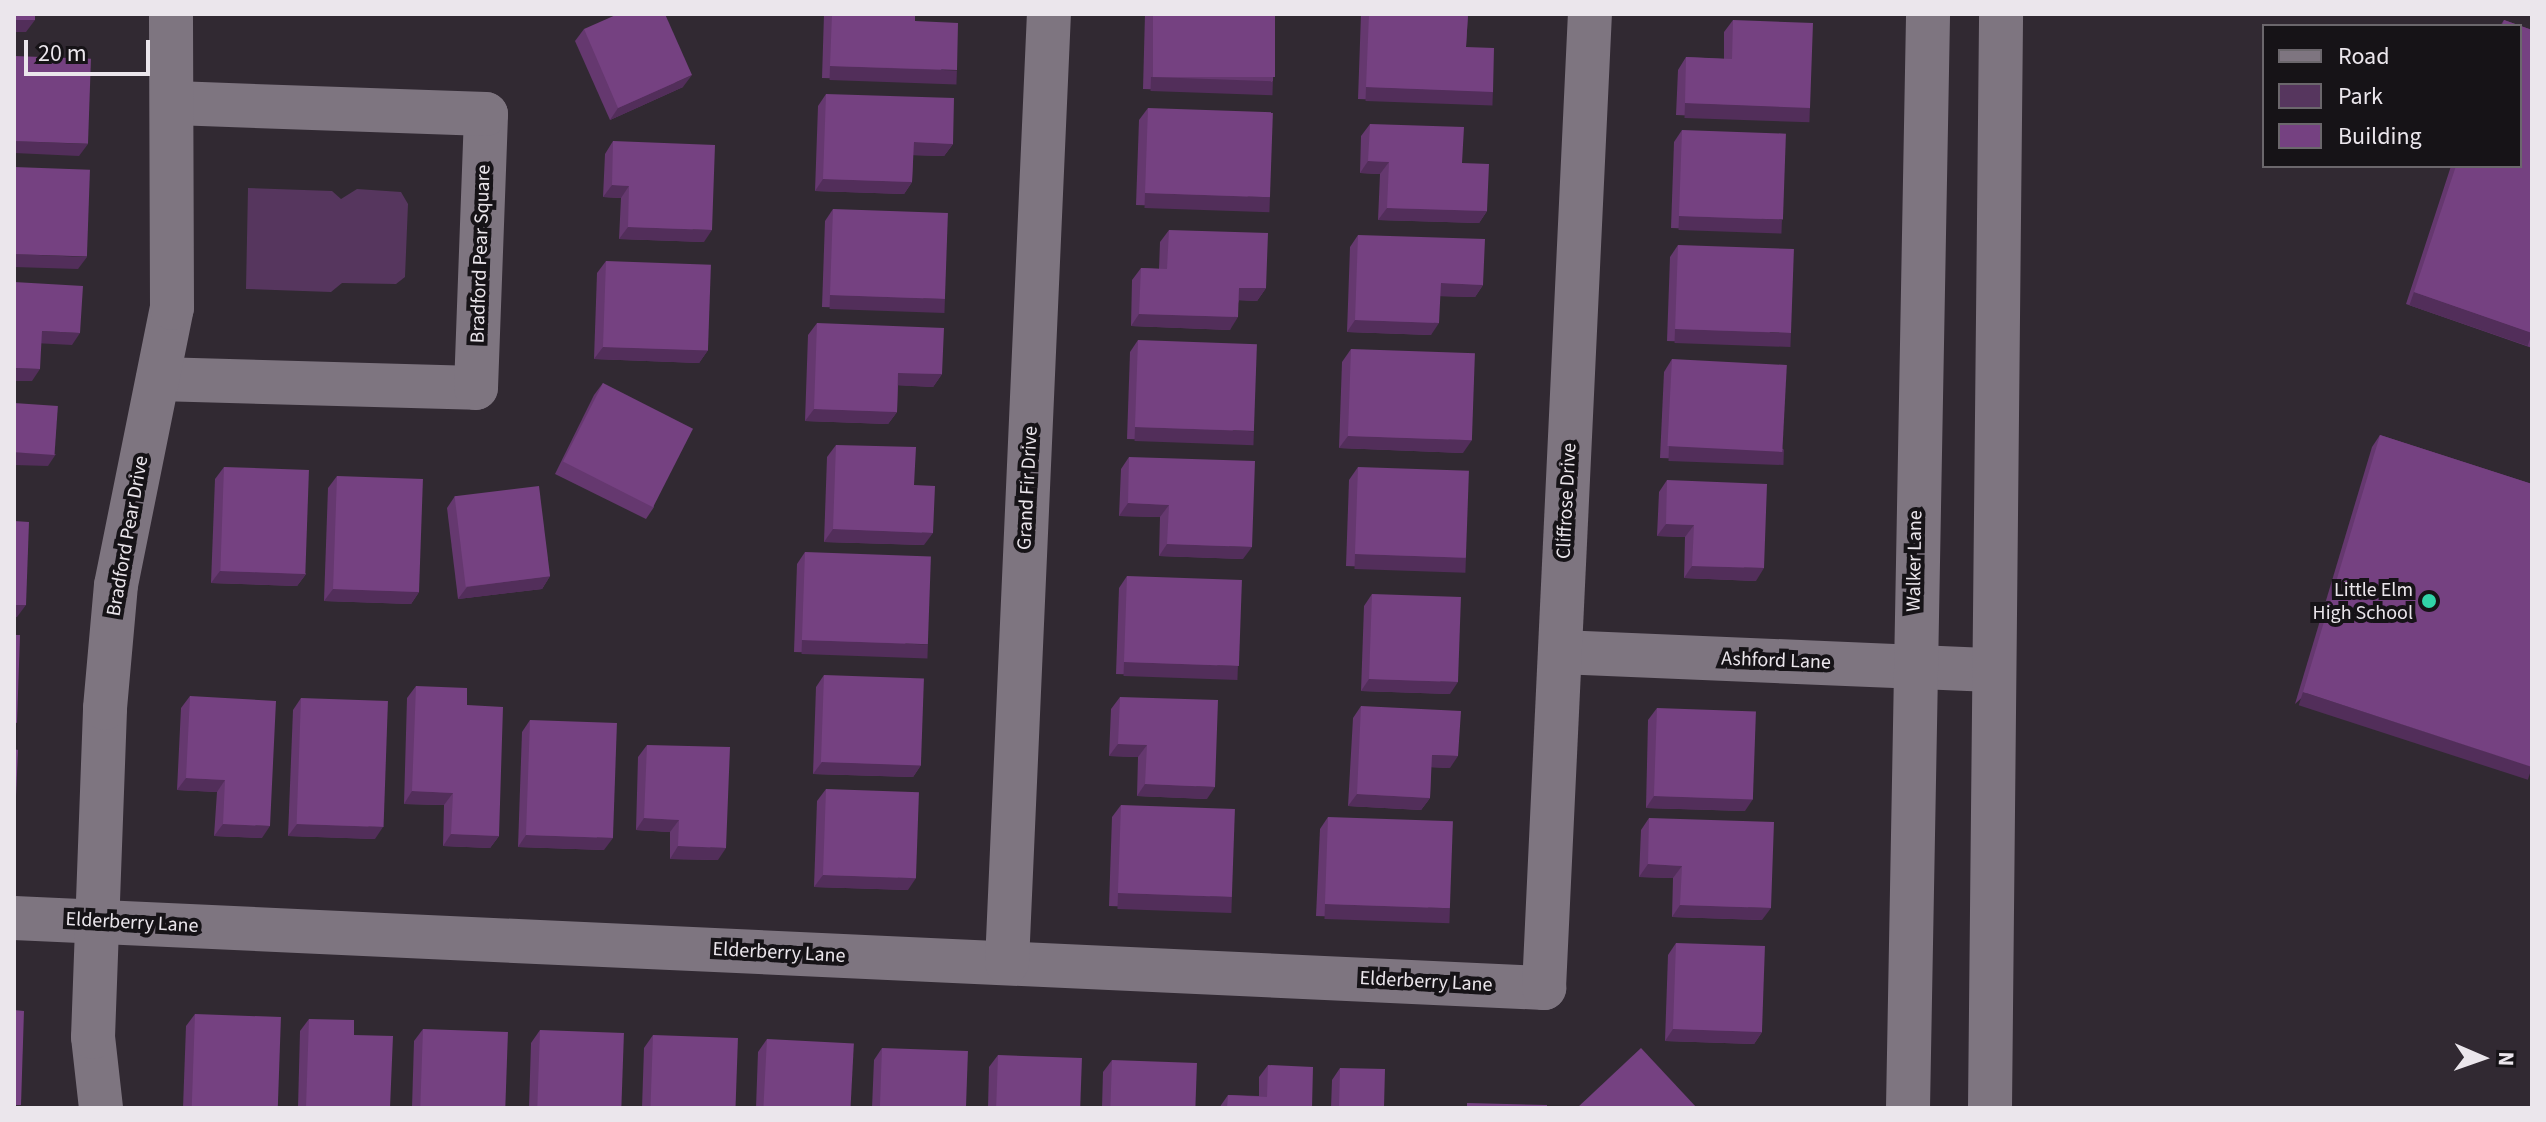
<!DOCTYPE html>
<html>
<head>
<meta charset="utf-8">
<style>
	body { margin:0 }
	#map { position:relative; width:2546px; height:1122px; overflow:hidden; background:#312932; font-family:"Source Sans 3",sans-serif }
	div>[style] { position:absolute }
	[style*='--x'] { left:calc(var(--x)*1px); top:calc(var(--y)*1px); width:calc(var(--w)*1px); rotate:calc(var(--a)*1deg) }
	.green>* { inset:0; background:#56365e }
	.street>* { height:44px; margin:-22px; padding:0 22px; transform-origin:22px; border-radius:22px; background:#7e7580 }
	.secondary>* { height:44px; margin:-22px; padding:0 22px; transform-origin:22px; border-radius:22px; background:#7e7580 }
	.wall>* { inset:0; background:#65386f }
	.shaded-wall>* { inset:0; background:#522e5a; transform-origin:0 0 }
	.building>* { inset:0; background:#754181; transform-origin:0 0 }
	.dots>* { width:22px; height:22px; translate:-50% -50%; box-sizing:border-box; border:4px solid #161317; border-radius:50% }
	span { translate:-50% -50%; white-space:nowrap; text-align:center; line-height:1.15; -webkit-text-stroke:8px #161317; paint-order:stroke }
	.street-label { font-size:20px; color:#ebe6ec }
	.poi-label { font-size:20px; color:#ebe6ec }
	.right { translate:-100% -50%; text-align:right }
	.frame { position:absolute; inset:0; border:16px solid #ebe6ec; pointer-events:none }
	.legend { position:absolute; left:2262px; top:24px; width:260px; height:144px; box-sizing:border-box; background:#161317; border:2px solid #6b676c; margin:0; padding:10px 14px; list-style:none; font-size:24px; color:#ebe6ec }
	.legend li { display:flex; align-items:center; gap:16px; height:40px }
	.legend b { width:40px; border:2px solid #6b676c }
	.north { position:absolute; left:2442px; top:1018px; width:80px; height:80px; -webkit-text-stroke:6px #161317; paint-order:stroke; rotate:92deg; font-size:22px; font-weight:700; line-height:32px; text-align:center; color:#ebe6ec }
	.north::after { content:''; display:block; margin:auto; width:28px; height:36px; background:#ebe6ec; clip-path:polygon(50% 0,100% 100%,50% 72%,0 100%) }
	.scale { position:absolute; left:24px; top:40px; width:126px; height:36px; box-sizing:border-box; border:4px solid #ebe6ec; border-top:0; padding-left:10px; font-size:24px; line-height:28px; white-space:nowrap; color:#ebe6ec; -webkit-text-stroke:6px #161317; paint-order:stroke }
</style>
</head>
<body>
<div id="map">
	<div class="green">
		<i style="clip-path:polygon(248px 188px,332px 191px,341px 199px,357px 189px,401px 192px,408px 204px,405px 277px,396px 284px,342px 283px,331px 292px,246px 289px)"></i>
	</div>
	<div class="street">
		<i style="--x:158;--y:379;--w:318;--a:1.6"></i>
		<i style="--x:476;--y:388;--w:274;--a:-87.9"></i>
		<i style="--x:486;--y:114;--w:312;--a:-178"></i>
		<i style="--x:1560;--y:652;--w:433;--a:2.4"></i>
		<i style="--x:14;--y:918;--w:1532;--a:2.62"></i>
		<i style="--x:1544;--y:988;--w:975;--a:-87.3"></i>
		<i style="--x:1007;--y:963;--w:950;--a:-87.47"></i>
		<i style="--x:101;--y:1108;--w:71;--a:-96.4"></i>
		<i style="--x:93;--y:1037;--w:329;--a:-87.9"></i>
		<i style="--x:105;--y:708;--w:123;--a:-84.9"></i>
		<i style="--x:116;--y:585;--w:283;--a:-78.6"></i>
		<i style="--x:172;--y:308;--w:294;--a:-90.2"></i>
	</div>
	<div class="secondary">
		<i style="--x:1908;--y:1108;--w:1094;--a:-88.95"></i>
		<i style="--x:1990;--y:1108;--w:1094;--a:-89.42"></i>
	</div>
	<div class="wall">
		<i style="clip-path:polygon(824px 14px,915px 14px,915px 21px,948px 82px,822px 78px)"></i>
		<i style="clip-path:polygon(1145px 14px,1275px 14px,1273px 81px,1264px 93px,1143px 89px)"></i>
		<i style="clip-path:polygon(1361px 14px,1468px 14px,1466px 47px,1493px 92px,1484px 104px,1358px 99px)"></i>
		<i style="clip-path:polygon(1733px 20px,1810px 108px,1802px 120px,1676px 115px,1678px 70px,1686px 57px,1724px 59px,1724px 32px)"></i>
		<i style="clip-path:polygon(2504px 20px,2532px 30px,2532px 348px,2406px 304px,2451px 166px,2520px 166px,2520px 26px,2500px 26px)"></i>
		<i style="clip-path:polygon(584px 29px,683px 87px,610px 120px,575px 41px)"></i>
		<i style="clip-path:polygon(826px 94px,953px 144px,944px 156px,913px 155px,912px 182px,904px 194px,815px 191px,818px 106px)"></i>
		<i style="clip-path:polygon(1148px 108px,1262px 209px,1136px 205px,1139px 120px)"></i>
		<i style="clip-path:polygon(1370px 124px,1462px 163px,1487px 211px,1479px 223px,1378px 220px,1380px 174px,1360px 173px,1361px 136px)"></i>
		<i style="clip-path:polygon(1682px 130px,1774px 232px,1671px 228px,1674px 142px)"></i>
		<i style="clip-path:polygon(613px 141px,704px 242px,619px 239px,621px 198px,603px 197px,605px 154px)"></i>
		<i style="clip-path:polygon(833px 209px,936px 311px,822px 307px,825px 221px)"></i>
		<i style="clip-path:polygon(1169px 230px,1266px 288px,1257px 301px,1239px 300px,1230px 330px,1131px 326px,1132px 280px,1141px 268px,1159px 269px,1160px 242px)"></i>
		<i style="clip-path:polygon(1358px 235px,1483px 285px,1475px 297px,1440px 296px,1431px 335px,1347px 332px,1350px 247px)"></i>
		<i style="clip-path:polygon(1678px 245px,1783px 345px,1667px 341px,1670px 257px)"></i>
		<i style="clip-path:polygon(606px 261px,708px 350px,699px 363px,594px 359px,597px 273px)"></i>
		<i style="clip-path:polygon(817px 323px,942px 374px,933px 387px,898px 385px,897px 412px,888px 424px,805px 421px,808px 335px)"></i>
		<i style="clip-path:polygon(1138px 340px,1246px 443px,1127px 439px,1130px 352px)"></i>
		<i style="clip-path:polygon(1351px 349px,1463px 453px,1339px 448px,1342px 362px)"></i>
		<i style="clip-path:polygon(1672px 359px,1784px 450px,1775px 462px,1660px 458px,1664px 372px)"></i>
		<i style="clip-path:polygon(603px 383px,654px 507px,646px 519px,555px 474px,594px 395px)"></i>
		<i style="clip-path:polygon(2380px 435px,2532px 484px,2295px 704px,2372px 447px)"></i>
		<i style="clip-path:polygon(836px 445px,914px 485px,924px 545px,824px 542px,827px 457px)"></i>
		<i style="clip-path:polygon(1129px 457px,1243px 559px,1159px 556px,1160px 517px,1119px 516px,1121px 469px)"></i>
		<i style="clip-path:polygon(224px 467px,306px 574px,297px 586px,211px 583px,215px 479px)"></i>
		<i style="clip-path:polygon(1358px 467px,1466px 558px,1458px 570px,1346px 566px,1349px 480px)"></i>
		<i style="clip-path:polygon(337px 476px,419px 592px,411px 604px,324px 601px,328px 488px)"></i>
		<i style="clip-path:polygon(1667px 480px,1756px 581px,1684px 578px,1685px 537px,1657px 536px,1659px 492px)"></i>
		<i style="clip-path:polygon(455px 496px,550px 576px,542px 589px,458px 599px,447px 508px)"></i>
		<i style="clip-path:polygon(805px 552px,919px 656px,794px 652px,797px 564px)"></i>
		<i style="clip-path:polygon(1127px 576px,1230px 678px,1116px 674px,1119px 588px)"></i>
		<i style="clip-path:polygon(1372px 594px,1450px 694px,1361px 691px,1364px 606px)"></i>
		<i style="clip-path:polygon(824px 675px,921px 765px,913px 777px,813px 774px,816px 687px)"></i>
		<i style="clip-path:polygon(416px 686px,467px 705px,499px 836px,490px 848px,443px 846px,444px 805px,404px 804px,407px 698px)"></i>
		<i style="clip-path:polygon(190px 696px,262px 838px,214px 836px,217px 792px,177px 790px,181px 708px)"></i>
		<i style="clip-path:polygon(1120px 697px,1207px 799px,1137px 796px,1138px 757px,1109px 756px,1111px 709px)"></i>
		<i style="clip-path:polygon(301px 698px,375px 839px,288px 836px,293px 710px)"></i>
		<i style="clip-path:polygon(1361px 706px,1450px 768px,1431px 767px,1430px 798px,1421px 810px,1348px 806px,1353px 718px)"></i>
		<i style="clip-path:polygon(1657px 708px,1745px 811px,1646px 808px,1648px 720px)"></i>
		<i style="clip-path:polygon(530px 720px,604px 850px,518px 847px,522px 732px)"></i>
		<i style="clip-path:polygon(647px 745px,718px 860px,670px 859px,670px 832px,636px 830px,638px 757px)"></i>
		<i style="clip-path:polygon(826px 789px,908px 890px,814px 887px,817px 801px)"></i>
		<i style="clip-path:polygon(1121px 805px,1223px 910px,1109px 906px,1112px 817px)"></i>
		<i style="clip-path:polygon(1328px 817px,1442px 920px,1316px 916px,1320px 829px)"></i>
		<i style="clip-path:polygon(1649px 818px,1762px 920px,1672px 917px,1673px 878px,1639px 877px,1641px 830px)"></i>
		<i style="clip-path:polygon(1676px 943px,1762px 1032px,1754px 1044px,1665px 1041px,1668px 955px)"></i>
		<i style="clip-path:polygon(195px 1014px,278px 1108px,183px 1108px,186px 1026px)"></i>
		<i style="clip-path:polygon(309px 1019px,354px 1035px,390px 1108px,298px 1108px,300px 1031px)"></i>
		<i style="clip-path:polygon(423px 1029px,506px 1108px,412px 1108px,414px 1041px)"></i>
		<i style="clip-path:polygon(540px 1030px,622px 1108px,529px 1108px,531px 1043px)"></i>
		<i style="clip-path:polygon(653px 1035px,736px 1108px,642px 1108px,644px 1048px)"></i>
		<i style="clip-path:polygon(767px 1039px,852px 1108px,756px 1108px,758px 1052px)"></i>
		<i style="clip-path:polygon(882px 1048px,966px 1108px,872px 1108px,874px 1060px)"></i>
		<i style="clip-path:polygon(998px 1055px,1080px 1108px,988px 1108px,989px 1067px)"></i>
		<i style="clip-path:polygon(1112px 1060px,1196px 1108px,1102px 1108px,1103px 1072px)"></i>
		<i style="clip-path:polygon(1268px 1065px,1312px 1108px,1219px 1108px,1228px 1095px,1259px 1096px,1259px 1077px)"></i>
		<i style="clip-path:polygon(1340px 1068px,1384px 1107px,1419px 1108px,1331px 1108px,1332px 1080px)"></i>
	</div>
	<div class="shaded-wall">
		<i style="clip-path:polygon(14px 20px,35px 20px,26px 32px,14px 32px)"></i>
		<i style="left:830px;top:66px;width:127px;height:14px;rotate:2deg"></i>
		<i style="clip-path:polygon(692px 75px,683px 87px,610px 120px,618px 108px)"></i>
		<i style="left:1151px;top:77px;width:122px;height:14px;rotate:2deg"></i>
		<i style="left:1366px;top:87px;width:127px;height:14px;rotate:2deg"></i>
		<i style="left:1685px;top:103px;width:125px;height:15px;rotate:2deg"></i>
		<i style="clip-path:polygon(14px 141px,88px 144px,79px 156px,14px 153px)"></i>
		<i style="clip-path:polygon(914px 142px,953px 144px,944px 156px,905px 155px)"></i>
		<i style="clip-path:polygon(1368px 161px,1389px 162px,1380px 174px,1360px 173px)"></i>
		<i style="clip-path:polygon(823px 179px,912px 182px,904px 194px,815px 191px)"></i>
		<i style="clip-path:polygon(612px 185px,629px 186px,621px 198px,603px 197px)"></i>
		<i style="left:1145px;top:193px;width:125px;height:15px;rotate:2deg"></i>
		<i style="clip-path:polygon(1387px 208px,1487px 211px,1479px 223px,1378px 220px)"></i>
		<i style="left:1679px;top:216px;width:103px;height:14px;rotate:2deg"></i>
		<i style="clip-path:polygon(628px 227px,712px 230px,704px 242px,619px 239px)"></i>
		<i style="clip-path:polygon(14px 254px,87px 257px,78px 269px,14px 267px)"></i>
		<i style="clip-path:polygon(1441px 283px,1483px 285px,1475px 297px,1432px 296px)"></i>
		<i style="clip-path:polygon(1239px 288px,1266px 288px,1257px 301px,1231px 300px)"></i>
		<i style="left:2414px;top:292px;width:125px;height:14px;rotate:19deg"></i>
		<i style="left:830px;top:295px;width:115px;height:14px;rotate:2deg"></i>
		<i style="clip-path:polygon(1139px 314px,1238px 317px,1230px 330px,1131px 326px)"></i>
		<i style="clip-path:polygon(1355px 320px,1439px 323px,1431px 335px,1347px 332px)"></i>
		<i style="left:1675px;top:329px;width:116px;height:14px;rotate:2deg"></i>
		<i style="clip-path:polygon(42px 331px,80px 333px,72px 345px,34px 343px)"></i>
		<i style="clip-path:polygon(603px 347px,708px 350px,699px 363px,594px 359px)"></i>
		<i style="clip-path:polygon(14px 368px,40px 369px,32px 381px,14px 381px)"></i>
		<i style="clip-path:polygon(898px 373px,942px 374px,933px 387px,890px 385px)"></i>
		<i style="clip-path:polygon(814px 409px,897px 412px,888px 424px,805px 421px)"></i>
		<i style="left:1135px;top:427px;width:119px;height:14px;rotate:2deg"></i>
		<i style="clip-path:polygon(1348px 436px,1472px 440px,1463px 453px,1339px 448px)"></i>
		<i style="left:1669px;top:446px;width:115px;height:15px;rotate:2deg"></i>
		<i style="clip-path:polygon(14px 452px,56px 454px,48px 466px,14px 465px)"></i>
		<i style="clip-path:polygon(1128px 503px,1169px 505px,1160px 517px,1119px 516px)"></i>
		<i style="clip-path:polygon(1666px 524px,1694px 525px,1685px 537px,1657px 536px)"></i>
		<i style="clip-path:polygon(833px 529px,933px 533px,924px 545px,824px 542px)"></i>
		<i style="clip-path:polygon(1167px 544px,1252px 547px,1243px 559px,1159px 556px)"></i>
		<i style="left:1355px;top:554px;width:111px;height:15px;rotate:2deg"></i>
		<i style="clip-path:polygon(1692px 566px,1764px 568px,1756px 581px,1684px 578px)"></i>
		<i style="clip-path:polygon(220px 571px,306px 574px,297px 586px,211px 583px)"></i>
		<i style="clip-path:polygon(550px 576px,542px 589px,458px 599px,467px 587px)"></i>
		<i style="clip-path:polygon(333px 589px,419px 592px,411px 604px,324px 601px)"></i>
		<i style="clip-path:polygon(14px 605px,26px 605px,17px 617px,14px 617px)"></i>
		<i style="left:802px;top:640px;width:126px;height:14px;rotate:2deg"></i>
		<i style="left:1124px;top:662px;width:114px;height:14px;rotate:2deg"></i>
		<i style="clip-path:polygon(1369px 679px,1458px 682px,1450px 694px,1361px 691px)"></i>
		<i style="left:2303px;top:692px;width:241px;height:14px;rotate:18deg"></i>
		<i style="clip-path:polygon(1118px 744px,1147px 745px,1138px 757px,1109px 756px)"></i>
		<i style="clip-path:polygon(1432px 755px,1458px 756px,1450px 768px,1423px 767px)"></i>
		<i style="clip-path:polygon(822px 762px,921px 765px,913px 777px,813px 774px)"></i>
		<i style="clip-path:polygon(186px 778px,225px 780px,217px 792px,177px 790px)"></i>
		<i style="clip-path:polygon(1145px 784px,1215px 787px,1207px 799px,1137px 796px)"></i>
		<i style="clip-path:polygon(412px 791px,453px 793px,444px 805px,404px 804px)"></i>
		<i style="clip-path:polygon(1357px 794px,1430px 798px,1421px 810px,1348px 806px)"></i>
		<i style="clip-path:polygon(1654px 796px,1753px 799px,1745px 811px,1646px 808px)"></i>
		<i style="clip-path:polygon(644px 818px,679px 820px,670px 832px,636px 830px)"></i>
		<i style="clip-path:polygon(223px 824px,270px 826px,262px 838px,214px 836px)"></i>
		<i style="clip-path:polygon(297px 824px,383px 827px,375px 839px,288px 836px)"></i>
		<i style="clip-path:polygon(451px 834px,499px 836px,490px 848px,443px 846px)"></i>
		<i style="clip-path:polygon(526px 835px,613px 838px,604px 850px,518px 847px)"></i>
		<i style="clip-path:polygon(678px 846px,726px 848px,718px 860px,670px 859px)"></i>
		<i style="clip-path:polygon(1648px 864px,1682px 866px,1673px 878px,1639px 877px)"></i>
		<i style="clip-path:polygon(823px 875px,916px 878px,908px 890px,814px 887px)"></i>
		<i style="left:1118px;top:893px;width:114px;height:16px;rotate:2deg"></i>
		<i style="left:1325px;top:904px;width:125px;height:15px;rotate:2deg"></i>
		<i style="clip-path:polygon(1680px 905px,1771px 908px,1762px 920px,1672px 917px)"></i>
		<i style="clip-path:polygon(1673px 1029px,1762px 1032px,1754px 1044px,1665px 1041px)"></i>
	</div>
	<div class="building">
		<i style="left:14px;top:14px;width:21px;height:6px"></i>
		<i style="clip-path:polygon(618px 14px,665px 14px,692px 75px,618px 108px,584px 29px)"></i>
		<i style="clip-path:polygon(832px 14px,915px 14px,915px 21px,958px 23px,957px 70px,830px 66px)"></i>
		<i style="left:1153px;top:14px;width:122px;height:63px"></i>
		<i style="clip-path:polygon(1369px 14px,1468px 14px,1466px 47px,1494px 48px,1493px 92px,1366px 87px)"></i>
		<i style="clip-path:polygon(1733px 20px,1813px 23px,1810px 108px,1685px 103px,1686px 57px,1732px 59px)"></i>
		<i style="clip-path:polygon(2504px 20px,2532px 30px,2532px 333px,2414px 292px,2456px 166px,2520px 166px,2520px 26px,2502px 26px)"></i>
		<i style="left:14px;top:56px;width:77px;height:85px;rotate:2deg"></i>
		<i style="clip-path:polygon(826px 94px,954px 98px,953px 144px,914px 142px,912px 182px,823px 179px)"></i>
		<i style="left:1148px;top:108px;width:125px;height:85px;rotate:2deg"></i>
		<i style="clip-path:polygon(1370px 124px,1464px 127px,1462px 163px,1489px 164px,1487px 211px,1387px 208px,1389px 162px,1368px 161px)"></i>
		<i style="left:1682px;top:130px;width:104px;height:86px;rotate:2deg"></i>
		<i style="clip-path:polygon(613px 141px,715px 145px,712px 230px,628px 227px,629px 186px,612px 185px)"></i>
		<i style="left:14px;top:167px;width:76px;height:87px;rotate:2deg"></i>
		<i style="left:833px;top:209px;width:115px;height:86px;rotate:2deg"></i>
		<i style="clip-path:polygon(1169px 230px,1268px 233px,1266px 288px,1239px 288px,1238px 317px,1139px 314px,1141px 268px,1167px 269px)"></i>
		<i style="clip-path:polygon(1358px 235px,1485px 239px,1483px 285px,1441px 283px,1439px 323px,1355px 320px)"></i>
		<i style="left:1678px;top:245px;width:116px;height:84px;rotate:2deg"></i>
		<i style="left:606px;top:261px;width:105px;height:86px;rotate:2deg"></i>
		<i style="clip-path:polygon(14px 282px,83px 286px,80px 333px,42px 331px,40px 369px,14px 368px)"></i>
		<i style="clip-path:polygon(817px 323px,944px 328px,942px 374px,898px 373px,897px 412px,814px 409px)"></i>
		<i style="left:1138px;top:340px;width:119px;height:87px;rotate:2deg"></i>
		<i style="left:1351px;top:349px;width:124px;height:87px;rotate:2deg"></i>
		<i style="left:1672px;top:359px;width:115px;height:87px;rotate:3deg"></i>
		<i style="left:603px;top:383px;width:101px;height:88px;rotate:27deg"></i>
		<i style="left:14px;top:403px;width:44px;height:49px;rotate:4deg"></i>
		<i style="clip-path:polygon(2380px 435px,2532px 484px,2532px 767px,2303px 692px)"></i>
		<i style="clip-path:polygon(836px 445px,916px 447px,914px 485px,935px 486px,933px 533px,833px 529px)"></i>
		<i style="clip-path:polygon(1129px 457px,1255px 461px,1252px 547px,1167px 544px,1169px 505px,1128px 503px)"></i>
		<i style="left:224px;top:467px;width:85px;height:104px;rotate:2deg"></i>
		<i style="left:1358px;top:467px;width:111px;height:87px;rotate:2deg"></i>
		<i style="left:337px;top:476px;width:86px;height:113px;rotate:2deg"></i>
		<i style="clip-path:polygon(1667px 480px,1767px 484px,1764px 568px,1692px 566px,1694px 525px,1666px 524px)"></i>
		<i style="left:539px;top:486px;width:91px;height:85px;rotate:83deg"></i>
		<i style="clip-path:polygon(14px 521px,29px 522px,26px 605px,14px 605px)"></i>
		<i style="left:805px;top:552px;width:126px;height:88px;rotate:2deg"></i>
		<i style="left:1127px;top:576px;width:115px;height:86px;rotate:2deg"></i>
		<i style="left:1372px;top:594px;width:89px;height:85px;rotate:2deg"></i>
		<i style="clip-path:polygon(14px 635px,20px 635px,17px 723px,14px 722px)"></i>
		<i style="left:824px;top:675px;width:100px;height:87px;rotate:2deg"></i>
		<i style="clip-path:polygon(416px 686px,467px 688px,467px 705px,503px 707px,499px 836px,451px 834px,453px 793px,412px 791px)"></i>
		<i style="clip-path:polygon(190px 696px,276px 701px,270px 826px,223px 824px,225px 780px,186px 778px)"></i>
		<i style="clip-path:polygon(1120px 697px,1218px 700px,1215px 787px,1145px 784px,1147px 745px,1118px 744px)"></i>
		<i style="left:301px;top:698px;width:87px;height:126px;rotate:2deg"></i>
		<i style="clip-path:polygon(1361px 706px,1461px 711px,1458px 756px,1432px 755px,1430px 798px,1357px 794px)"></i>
		<i style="left:1657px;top:708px;width:99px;height:88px;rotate:2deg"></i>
		<i style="left:530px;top:720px;width:87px;height:115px;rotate:2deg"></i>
		<i style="clip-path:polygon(647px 745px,730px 747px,726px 848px,678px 846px,679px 820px,644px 818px)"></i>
		<i style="clip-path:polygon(14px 749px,18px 750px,16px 796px,14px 796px)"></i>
		<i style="left:826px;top:789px;width:93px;height:86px;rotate:2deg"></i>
		<i style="left:1121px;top:805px;width:114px;height:88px;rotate:2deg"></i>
		<i style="left:1328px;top:817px;width:125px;height:87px;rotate:2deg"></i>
		<i style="clip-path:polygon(1649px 818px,1774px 822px,1771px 908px,1680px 905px,1682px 866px,1648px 864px)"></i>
		<i style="left:1676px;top:943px;width:89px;height:86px;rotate:2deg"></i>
		<i style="clip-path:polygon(14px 1010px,24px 1011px,21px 1105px,14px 1105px)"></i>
		<i style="left:195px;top:1014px;width:86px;height:94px;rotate:2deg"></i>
		<i style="clip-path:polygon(309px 1019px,354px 1020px,354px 1035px,393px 1036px,390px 1108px,306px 1108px)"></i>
		<i style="left:423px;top:1029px;width:85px;height:79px;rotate:2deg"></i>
		<i style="left:540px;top:1030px;width:84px;height:78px;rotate:2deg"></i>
		<i style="left:653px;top:1035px;width:85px;height:73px;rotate:2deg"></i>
		<i style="left:767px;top:1039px;width:87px;height:69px;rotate:3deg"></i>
		<i style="left:882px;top:1048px;width:86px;height:60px;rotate:2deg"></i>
		<i style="clip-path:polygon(1641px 1048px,1697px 1108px,1577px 1108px)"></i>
		<i style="left:998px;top:1055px;width:84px;height:53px;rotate:2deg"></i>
		<i style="left:1112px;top:1060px;width:85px;height:48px;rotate:2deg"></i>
		<i style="clip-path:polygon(1268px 1065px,1313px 1067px,1312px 1108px,1227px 1108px,1228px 1095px,1267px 1097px)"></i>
		<i style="clip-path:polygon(1340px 1068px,1385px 1069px,1384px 1107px,1419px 1108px,1339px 1108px)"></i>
		<i style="clip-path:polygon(1467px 1103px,1547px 1105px,1547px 1108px,1467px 1108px)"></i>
	</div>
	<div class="dots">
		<i style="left:2429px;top:601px;background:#31d4a9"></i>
	</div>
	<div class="street-label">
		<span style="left:481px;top:254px;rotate:-88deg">Bradford Pear Square</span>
		<span style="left:1028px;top:488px;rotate:-87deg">Grand Fir Drive</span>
		<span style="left:1567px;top:501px;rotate:-87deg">Cliffrose Drive</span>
		<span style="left:128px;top:536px;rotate:-80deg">Bradford Pear Drive</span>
		<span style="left:1915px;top:561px;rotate:-89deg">Walker Lane</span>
		<span style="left:1776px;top:661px;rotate:2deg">Ashford Lane</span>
		<span style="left:132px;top:923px;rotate:3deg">Elderberry Lane</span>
		<span style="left:779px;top:953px;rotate:3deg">Elderberry Lane</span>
		<span style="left:1426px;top:982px;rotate:3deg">Elderberry Lane</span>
	</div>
	<div class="poi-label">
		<span class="right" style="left:2413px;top:602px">Little Elm<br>High School</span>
	</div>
	<div class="frame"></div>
	<ul class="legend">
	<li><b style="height:10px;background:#7e7580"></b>Road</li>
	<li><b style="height:22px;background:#56365e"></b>Park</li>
	<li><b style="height:22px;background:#754181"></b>Building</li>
	</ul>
	<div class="north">N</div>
	<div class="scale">20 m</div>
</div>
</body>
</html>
